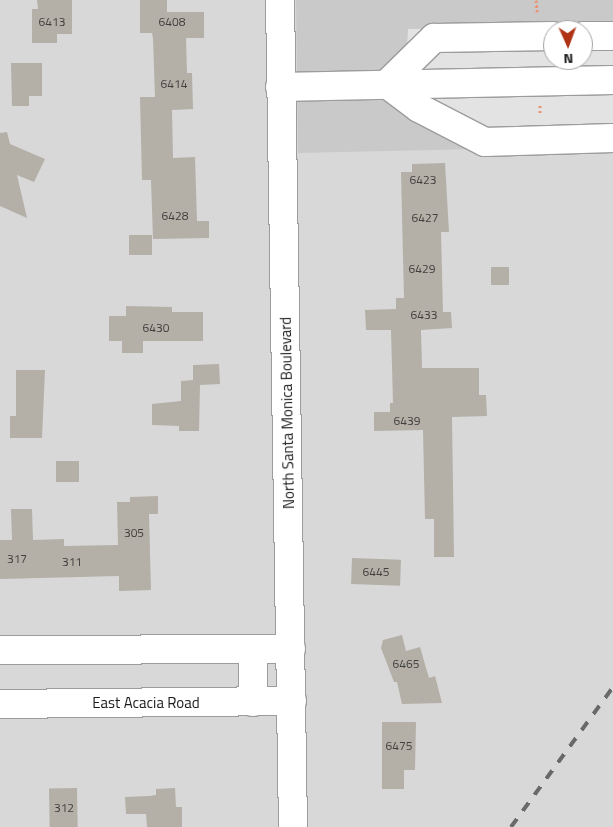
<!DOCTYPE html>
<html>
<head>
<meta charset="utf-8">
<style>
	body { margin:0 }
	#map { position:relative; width:613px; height:827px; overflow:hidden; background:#ebeae1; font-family:"Titillium Web",sans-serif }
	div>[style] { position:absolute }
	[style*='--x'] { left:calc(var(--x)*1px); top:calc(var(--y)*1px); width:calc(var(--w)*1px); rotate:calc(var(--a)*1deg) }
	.residential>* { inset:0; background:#d9d8d8 }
	.religious>* { inset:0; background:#c9c9c9 }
	.parking>* { inset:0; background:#e3e3e3 }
	.building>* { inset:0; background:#b4afa7; transform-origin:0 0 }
	.path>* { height:3px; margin-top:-1.5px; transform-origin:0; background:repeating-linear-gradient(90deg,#e99674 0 2.5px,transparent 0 5px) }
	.roads { filter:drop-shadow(1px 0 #9c9c9c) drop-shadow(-1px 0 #9c9c9c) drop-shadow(0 1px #9c9c9c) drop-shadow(0 -1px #9c9c9c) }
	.minor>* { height:28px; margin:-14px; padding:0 14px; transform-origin:14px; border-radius:14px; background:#fff }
	.rail>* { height:4px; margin-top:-2px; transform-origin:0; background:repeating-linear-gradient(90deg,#696969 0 10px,transparent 0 20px) }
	span { translate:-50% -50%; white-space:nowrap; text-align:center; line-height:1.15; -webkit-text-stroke:5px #fff; paint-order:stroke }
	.number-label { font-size:12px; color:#41403e }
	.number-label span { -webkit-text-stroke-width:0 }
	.street-label { font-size:15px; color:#1b1b1b }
	.north { position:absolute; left:543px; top:20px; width:50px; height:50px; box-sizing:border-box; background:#fff; border:1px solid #a4a4a4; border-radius:50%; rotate:178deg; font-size:14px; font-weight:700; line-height:20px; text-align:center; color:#1b1b1b }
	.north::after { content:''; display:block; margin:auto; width:18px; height:22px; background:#b03215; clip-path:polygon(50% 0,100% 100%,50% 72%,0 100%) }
</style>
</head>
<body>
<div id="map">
	<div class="residential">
		<i style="clip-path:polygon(evenodd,0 0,613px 0,613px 827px,0 827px,0 0,553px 30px,583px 30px,583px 60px,553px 60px,553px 30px)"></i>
	</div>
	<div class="religious">
		<i style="clip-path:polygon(evenodd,296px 0,613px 0,613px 146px,298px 153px,296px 0,553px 30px,583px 30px,583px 60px,553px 60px,553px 30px)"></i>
	</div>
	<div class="parking">
		<i style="clip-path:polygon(evenodd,613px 26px,613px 146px,537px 146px,404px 109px,408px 29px,613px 26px,553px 30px,583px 30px,583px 60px,553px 60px,553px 30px)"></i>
	</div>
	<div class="building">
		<i style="clip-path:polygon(37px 0,72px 0,72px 34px,57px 34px,57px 43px,32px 43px,32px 9px,38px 9px)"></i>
		<i style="clip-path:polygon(140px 0,167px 0,167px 12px,204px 12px,204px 38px,186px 38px,187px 73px,192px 73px,193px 109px,172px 110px,173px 158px,195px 157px,197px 221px,209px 221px,209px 238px,153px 239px,151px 180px,142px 180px,140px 97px,155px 97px,153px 38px,152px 33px,140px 33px)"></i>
		<i style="clip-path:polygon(11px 63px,42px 63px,42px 96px,29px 96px,29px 106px,12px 106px)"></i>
		<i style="clip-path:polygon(7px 132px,10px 144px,45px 159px,34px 182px,17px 175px,27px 218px,0 206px,0 133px)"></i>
		<i style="clip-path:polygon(445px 163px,449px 232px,441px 232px,443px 312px,451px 312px,452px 328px,421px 330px,422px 368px,479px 368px,479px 395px,486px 395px,487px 416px,452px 417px,454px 557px,434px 557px,434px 519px,425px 519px,423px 430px,374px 431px,374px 412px,390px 412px,390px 403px,393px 403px,391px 330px,366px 330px,365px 310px,396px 309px,396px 298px,404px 298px,401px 172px,412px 172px,412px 164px)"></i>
		<i style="left:129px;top:235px;width:23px;height:20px"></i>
		<i style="left:491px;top:267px;width:18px;height:18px"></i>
		<i style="clip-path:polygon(126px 306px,172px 307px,172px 312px,203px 312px,203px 341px,143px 341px,143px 353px,122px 353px,122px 341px,109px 341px,109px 316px,126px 316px)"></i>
		<i style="clip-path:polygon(219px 364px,220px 384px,200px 385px,199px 431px,179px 431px,179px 426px,152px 425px,152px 404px,181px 401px,181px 381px,193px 380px,193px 365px)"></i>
		<i style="clip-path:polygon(16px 370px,45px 370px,42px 438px,10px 438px,10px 416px,16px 416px)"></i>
		<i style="left:56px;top:461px;width:23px;height:21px"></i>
		<i style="clip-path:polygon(158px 496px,158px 514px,149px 514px,151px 590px,119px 591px,119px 576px,0 579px,0 540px,12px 540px,11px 509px,32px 509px,33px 540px,64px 539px,64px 546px,118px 545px,117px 502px,130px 502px,130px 497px)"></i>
		<i style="left:352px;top:558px;width:49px;height:26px;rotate:2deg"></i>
		<i style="clip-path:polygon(402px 635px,406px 651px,420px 647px,429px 678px,435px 676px,442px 703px,402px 704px,397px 682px,394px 682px,381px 648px,383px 640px)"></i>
		<i style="clip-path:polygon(382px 722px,416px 722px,415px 770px,404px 770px,404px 789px,382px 789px)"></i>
		<i style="left:77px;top:788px;width:39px;height:28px;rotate:89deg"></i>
		<i style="clip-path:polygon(175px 788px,176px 807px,182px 807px,182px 827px,147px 827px,146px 814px,126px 814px,125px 797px,149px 796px,156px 795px,156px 789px)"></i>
	</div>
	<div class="path">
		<i style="--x:536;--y:0;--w:12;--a:85"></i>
		<i style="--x:540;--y:105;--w:8;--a:90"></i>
	</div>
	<div class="roads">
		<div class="minor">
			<i style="--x:280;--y:0;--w:827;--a:89.1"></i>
			<i style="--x:583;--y:36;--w:30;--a:0"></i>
			<i style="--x:387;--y:84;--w:40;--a:37"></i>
			<i style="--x:419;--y:108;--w:74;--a:27.3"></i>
			<i style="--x:485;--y:142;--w:128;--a:-1.8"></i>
			<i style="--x:387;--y:84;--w:66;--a:-44.4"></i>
			<i style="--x:434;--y:38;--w:119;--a:-1"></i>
			<i style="--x:280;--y:87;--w:333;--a:-1.2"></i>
			<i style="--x:0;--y:650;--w:291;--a:-0.2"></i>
			<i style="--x:253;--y:702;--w:53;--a:-90"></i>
			<i style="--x:0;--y:704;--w:292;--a:-0.6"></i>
		</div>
	</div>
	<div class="rail">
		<i style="--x:511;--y:827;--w:173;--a:-53.9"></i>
	</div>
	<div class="number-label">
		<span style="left:52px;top:22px">6413</span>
		<span style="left:172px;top:22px">6408</span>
		<span style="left:174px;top:84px">6414</span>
		<span style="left:423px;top:180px">6423</span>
		<span style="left:175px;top:216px">6428</span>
		<span style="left:425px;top:218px">6427</span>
		<span style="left:422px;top:269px">6429</span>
		<span style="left:424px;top:315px">6433</span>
		<span style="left:156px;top:328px">6430</span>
		<span style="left:407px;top:421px">6439</span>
		<span style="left:134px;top:533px">305</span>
		<span style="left:17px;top:559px">317</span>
		<span style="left:72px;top:562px">311</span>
		<span style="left:376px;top:572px">6445</span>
		<span style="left:406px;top:664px">6465</span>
		<span style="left:399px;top:746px">6475</span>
		<span style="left:64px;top:808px">312</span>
	</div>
	<div class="street-label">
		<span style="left:287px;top:413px;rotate:-91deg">North Santa Monica Boulevard</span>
		<span style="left:146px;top:703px">East Acacia Road</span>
	</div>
	<div class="north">N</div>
</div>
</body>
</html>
